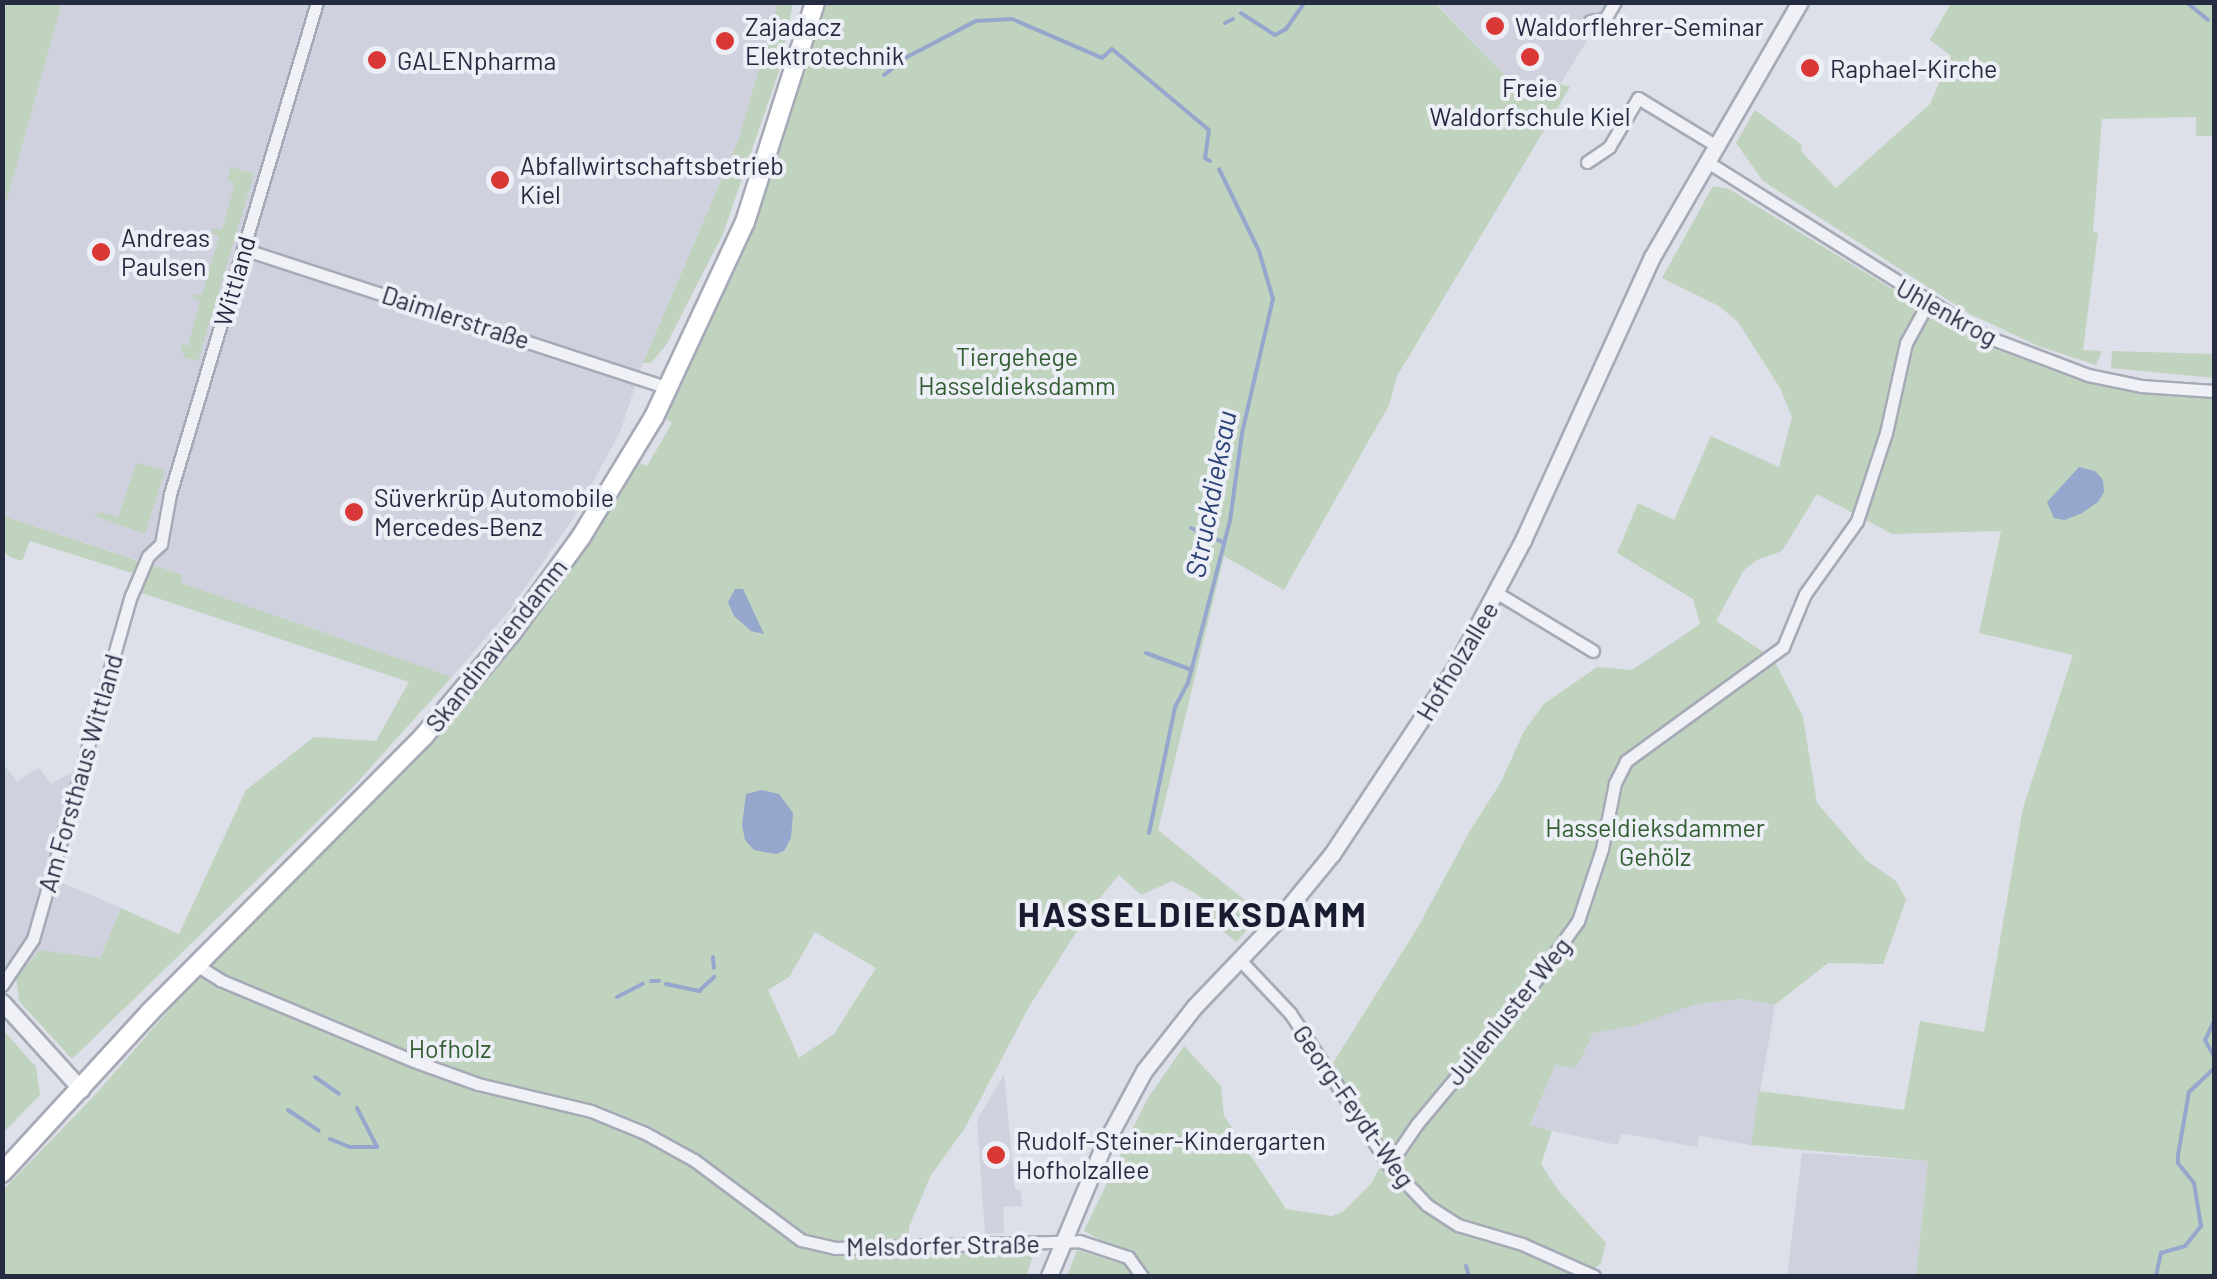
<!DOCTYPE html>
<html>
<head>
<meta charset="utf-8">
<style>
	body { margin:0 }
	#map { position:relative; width:2217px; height:1279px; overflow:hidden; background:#dde0e8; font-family:Barlow,sans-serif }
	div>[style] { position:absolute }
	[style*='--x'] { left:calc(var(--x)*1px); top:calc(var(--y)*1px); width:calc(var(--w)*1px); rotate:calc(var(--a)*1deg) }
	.built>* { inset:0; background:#cfd2de }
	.green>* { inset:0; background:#c0d3be }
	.water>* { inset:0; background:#95a7cc }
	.stream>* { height:4px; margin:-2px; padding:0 2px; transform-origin:2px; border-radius:2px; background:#95a7cc }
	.roads { filter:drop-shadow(2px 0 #a6aab6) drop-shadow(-2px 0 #a6aab6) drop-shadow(0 2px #a6aab6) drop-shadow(0 -2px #a6aab6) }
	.minor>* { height:11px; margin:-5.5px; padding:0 5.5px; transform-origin:5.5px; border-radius:5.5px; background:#f0f1f6 }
	.tertiary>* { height:15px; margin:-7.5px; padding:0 7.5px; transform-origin:7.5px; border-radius:7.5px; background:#f0f1f6 }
	.secondary>* { height:18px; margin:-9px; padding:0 9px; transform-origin:9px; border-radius:9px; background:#fff }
	.dots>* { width:28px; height:28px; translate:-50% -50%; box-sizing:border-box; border:5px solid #edeff6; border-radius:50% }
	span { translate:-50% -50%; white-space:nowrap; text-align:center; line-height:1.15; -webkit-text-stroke:8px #edeff6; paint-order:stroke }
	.poi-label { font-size:25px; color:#252b40 }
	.left { translate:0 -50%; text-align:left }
	.street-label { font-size:25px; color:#252b40 }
	.park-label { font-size:25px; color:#335d32 }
	.water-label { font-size:28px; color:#2c4277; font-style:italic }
	.district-label { font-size:35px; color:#181c31; font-weight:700; letter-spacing:2.5px }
	.frame { position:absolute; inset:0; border:5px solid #252b40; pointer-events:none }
</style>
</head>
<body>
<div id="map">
	<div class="built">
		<i style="clip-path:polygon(1435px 2px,1610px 3px,1561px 83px,1515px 86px)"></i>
		<i style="clip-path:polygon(62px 3px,778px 3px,739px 138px,643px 363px,620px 432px,573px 519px,508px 612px,452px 677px,180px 583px,183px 575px,3px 516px,3px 214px)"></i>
		<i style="clip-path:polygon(2px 762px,17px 782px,39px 767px,51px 784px,76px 770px,89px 773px,56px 880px,121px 908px,100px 958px,40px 950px,16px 977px,3px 963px)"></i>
		<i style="clip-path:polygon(1742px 999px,1775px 1005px,1751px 1145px,1699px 1136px,1697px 1147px,1621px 1133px,1618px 1145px,1530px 1126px,1555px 1064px,1573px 1067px,1593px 1033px,1696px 1004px)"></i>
		<i style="clip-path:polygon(1004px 1074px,1015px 1189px,1021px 1190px,1022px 1206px,1003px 1207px,1004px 1233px,985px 1234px,977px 1120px)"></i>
		<i style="clip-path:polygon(1802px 1153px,1928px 1161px,1916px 1276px,1787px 1276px)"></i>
	</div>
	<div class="green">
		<i style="clip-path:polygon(3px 2px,62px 3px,3px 214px,2px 3px)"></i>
		<i style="clip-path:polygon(778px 3px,793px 3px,779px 71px,723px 234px,666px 345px,651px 363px,643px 363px,739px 138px)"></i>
		<i style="clip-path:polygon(evenodd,825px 3px,1435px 3px,1515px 86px,1548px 80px,1570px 87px,1397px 376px,1389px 405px,1284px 590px,1224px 556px,1158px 830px,1262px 914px,1236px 942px,1212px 922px,1207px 902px,1195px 893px,1172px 881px,1141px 895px,1119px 875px,1093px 906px,1030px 1005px,965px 1128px,931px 1175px,909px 1227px,908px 1249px,1035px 1251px,1026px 1276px,3px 1276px,2px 1191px,95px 1095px,230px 940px,371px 804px,458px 710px,576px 560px,640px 463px,647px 466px,672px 423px,665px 418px,763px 193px,825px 3px,815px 932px,876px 968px,834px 1034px,799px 1058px,768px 990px,789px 977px,815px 932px)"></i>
		<i style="clip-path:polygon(1951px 3px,2214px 3px,2214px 136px,2196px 136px,2196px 117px,2102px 119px,2093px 232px,2098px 233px,2083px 350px,2102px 351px,2096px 365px,2038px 346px,1970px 314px,1763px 181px,1736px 143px,1755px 110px,1802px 145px,1801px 151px,1836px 188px,1930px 104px,1951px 56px,1930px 40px)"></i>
		<i style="clip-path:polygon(231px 167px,254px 174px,198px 361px,185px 358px,180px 344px,188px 346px,200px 301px,193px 298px,194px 294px,202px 295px,219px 236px,211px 233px,213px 228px,222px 230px,235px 183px,227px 180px)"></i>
		<i style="clip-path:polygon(1713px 186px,1729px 189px,1982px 344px,2078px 380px,2214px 399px,2214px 1276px,1916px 1276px,1928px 1161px,1751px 1145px,1759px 1091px,1904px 1110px,1920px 1021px,1984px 1032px,2023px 808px,2073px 655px,1979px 633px,2001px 531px,1892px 534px,1817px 494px,1782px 551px,1757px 560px,1744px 570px,1716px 621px,1773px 658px,1803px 717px,1817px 803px,1867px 861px,1896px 881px,1906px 900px,1883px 964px,1828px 963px,1775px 1005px,1742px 999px,1696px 1004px,1634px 1026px,1593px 1033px,1579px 1063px,1573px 1068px,1555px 1065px,1530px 1125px,1552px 1131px,1541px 1164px,1558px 1190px,1606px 1243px,1601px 1263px,1587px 1276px,1144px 1276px,1130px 1256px,1084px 1231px,1146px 1101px,1184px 1046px,1221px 1086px,1224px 1116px,1286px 1209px,1332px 1216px,1344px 1211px,1371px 1184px,1389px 1151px,1333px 1063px,1418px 927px,1471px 829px,1501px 782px,1524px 731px,1544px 704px,1597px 667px,1632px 670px,1700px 624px,1693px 599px,1617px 553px,1638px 503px,1674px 520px,1711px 436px,1779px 467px,1792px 417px,1780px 388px,1738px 322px,1719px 306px,1662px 278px)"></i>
		<i style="clip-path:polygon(2112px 351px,2214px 354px,2214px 378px,2111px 368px)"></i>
		<i style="clip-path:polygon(136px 463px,165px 470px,145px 534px,95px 516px,100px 512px,118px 517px)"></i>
		<i style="clip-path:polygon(3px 516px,139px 561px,132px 573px,30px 541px,22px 561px,10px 557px,3px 551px)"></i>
		<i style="clip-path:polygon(150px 564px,183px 575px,181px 583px,452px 677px,354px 786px,72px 1059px,19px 1001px,16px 977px,40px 950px,100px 958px,121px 908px,179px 934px,246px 790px,314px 737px,376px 741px,409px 682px,139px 592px)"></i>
		<i style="clip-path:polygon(3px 1030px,36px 1067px,40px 1095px,3px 1133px)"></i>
		<i style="clip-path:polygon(1077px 1250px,1123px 1264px,1134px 1276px,1067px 1276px)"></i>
	</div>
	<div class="water">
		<i style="clip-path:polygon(2079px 467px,2095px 471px,2103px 480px,2104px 492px,2098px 502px,2082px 513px,2065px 520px,2054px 518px,2047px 502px)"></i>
		<i style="clip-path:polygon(735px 589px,743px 589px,764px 634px,751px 631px,734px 616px,728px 602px)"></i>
		<i style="clip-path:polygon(762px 790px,779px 794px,793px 813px,791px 838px,784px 851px,776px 854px,754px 850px,745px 840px,742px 825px,746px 794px)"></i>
	</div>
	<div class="stream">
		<i style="--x:2186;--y:2;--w:28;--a:39"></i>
		<i style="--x:1241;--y:13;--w:40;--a:32.9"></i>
		<i style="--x:1275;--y:35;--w:13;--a:-29"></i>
		<i style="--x:1286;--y:29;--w:33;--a:-55"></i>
		<i style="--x:1225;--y:23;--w:9;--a:-27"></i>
		<i style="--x:884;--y:75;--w:29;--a:-38"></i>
		<i style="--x:907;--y:57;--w:78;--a:-27.6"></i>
		<i style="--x:976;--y:21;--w:36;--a:-3"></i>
		<i style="--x:1012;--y:19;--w:98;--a:23.4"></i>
		<i style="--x:1102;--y:58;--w:13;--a:-42"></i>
		<i style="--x:1112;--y:49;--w:126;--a:39.9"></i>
		<i style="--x:1209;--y:130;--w:28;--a:98"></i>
		<i style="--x:1205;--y:158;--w:6;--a:31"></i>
		<i style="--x:1191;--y:528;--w:36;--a:24"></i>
		<i style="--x:1146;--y:653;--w:49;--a:20.3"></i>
		<i style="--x:1149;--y:833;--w:129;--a:-78.3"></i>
		<i style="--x:1175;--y:707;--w:27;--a:-62"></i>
		<i style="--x:1188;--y:683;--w:167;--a:-75.5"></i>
		<i style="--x:1230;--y:521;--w:89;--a:-82.2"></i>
		<i style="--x:1242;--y:433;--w:138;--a:-77"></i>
		<i style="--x:1273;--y:299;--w:50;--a:-106.3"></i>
		<i style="--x:1259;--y:251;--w:91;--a:-116"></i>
		<i style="--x:713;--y:957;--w:11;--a:85"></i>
		<i style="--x:651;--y:981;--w:8;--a:0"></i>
		<i style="--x:666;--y:984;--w:34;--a:12"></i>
		<i style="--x:699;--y:991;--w:21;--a:-43"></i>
		<i style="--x:617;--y:997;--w:29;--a:-27"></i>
		<i style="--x:2214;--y:1021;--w:21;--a:115"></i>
		<i style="--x:2205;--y:1040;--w:18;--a:61"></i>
		<i style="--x:315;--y:1077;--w:29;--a:35"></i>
		<i style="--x:288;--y:1110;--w:37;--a:34"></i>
		<i style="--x:330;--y:1139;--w:22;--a:22"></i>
		<i style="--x:350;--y:1147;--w:27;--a:0"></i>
		<i style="--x:377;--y:1147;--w:44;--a:-117.1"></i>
		<i style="--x:1466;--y:1266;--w:10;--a:73"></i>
		<i style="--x:2156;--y:1276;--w:24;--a:-78"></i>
		<i style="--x:2161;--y:1253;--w:25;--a:-16"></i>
		<i style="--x:2185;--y:1246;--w:26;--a:-51"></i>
		<i style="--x:2201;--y:1226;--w:44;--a:-99.2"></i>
		<i style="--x:2194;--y:1183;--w:26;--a:-129"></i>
		<i style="--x:2178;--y:1163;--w:8;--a:-90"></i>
		<i style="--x:2178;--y:1155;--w:64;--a:-80.1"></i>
		<i style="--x:2189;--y:1092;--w:34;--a:-43"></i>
	</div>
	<div class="roads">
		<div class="minor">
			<i style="--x:1590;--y:21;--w:15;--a:-8"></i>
			<i style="--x:1605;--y:19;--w:20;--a:-60"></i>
			<i style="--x:1706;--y:161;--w:329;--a:32.1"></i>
			<i style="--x:1985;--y:336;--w:110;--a:20.7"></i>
			<i style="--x:2088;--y:375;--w:54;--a:11.7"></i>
			<i style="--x:2141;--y:386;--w:73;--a:3.9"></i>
			<i style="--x:1587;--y:162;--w:27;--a:-34"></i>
			<i style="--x:1609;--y:147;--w:57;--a:-59.4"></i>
			<i style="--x:1638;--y:98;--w:90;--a:31.4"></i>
			<i style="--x:243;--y:249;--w:447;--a:18.1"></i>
			<i style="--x:1497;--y:593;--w:112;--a:31.1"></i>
			<i style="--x:1240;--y:960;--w:73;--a:46.7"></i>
			<i style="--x:1290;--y:1013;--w:181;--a:56.9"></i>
			<i style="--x:1389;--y:1165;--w:55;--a:46.5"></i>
			<i style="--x:1427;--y:1205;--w:37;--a:33"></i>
			<i style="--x:1458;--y:1225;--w:67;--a:16.5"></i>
			<i style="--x:1522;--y:1244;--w:79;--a:24"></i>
			<i style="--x:198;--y:966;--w:26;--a:32"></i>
			<i style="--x:220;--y:980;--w:210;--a:22.7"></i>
			<i style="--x:414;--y:1061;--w:68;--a:19.8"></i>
			<i style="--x:478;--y:1084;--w:116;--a:13.4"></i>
			<i style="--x:591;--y:1111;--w:58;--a:22.2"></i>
			<i style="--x:645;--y:1133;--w:56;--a:28.9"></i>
			<i style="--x:694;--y:1160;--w:134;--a:36.8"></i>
			<i style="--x:801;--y:1240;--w:35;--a:13"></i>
			<i style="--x:835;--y:1248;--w:244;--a:-1.6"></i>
			<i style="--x:1079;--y:1241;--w:52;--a:18.1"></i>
			<i style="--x:1128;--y:1257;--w:24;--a:54"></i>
			<i style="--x:2;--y:985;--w:55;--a:-56"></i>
			<i style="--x:33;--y:939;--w:357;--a:-74.1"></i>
			<i style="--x:131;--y:596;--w:43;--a:-67"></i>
			<i style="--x:148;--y:556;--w:18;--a:-43"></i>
			<i style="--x:161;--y:544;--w:51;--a:-79.8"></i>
			<i style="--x:170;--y:494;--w:513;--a:-73.36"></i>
			<i style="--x:1389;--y:1165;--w:50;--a:-55.7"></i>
			<i style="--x:1417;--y:1124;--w:173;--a:-50.2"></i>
			<i style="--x:1528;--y:991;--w:86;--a:-54.5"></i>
			<i style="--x:1578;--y:921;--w:76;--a:-71.6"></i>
			<i style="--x:1602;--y:849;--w:67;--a:-78.9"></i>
			<i style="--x:1615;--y:783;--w:25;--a:-63"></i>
			<i style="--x:1626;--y:761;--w:194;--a:-36"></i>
			<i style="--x:1783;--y:647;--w:57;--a:-67.5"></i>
			<i style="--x:1805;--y:594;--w:90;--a:-54.5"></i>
			<i style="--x:1857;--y:521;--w:93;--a:-71.8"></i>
			<i style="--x:1886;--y:433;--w:92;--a:-77.5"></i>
			<i style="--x:1906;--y:343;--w:46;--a:-61.2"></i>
		</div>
		<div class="tertiary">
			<i style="--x:2;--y:1002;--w:118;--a:47.8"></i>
			<i style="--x:1049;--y:1276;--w:138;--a:-67.3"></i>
			<i style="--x:1102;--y:1149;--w:89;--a:-61.7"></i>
			<i style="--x:1144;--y:1071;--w:83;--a:-51.9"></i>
			<i style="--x:1195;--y:1006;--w:126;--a:-46.3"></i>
			<i style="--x:1282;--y:915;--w:79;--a:-50.7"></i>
			<i style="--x:1332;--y:854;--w:221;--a:-56.5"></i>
			<i style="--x:1454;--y:670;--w:147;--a:-62"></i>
			<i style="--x:1523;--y:540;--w:311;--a:-65.5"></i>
			<i style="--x:1652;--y:257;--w:295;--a:-59.9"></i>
		</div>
		<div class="secondary">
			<i style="--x:2;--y:1173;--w:219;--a:-47.4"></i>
			<i style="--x:150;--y:1012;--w:387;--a:-45.2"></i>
			<i style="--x:423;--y:737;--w:138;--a:-49.7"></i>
			<i style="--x:512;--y:632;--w:117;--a:-54"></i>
			<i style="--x:581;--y:537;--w:140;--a:-58.7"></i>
			<i style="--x:654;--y:417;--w:215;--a:-65"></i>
			<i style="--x:745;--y:222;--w:231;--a:-72.3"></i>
		</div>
	</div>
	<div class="dots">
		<i style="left:1495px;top:26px;background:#d93837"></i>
		<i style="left:725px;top:41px;background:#d93837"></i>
		<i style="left:1530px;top:57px;background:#d93837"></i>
		<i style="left:377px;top:60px;background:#d93837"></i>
		<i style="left:1810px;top:68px;background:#d93837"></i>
		<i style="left:500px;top:180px;background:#d93837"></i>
		<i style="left:101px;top:252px;background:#d93837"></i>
		<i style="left:354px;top:512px;background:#d93837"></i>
		<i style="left:996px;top:1155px;background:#d93837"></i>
	</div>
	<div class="poi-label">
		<span class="left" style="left:1515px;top:26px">Waldorflehrer-Seminar</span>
		<span class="left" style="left:745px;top:41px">Zajadacz<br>Elektrotechnik</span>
		<span class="left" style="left:397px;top:60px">GALENpharma</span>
		<span class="left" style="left:1830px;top:68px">Raphael-Kirche</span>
		<span style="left:1530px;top:102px">Freie<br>Waldorfschule Kiel</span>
		<span class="left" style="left:520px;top:180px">Abfallwirtschaftsbetrieb<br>Kiel</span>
		<span class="left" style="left:121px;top:252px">Andreas<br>Paulsen</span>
		<span class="left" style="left:374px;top:512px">Süverkrüp Automobile<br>Mercedes-Benz</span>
		<span class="left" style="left:1016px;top:1155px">Rudolf-Steiner-Kindergarten<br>Hofholzallee</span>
	</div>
	<div class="street-label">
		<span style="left:234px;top:281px;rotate:-74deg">Wittland</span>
		<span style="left:1947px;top:312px;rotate:29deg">Uhlenkrog</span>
		<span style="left:456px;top:317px;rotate:18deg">Daimlerstraße</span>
		<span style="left:496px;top:645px;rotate:-52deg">Skandinaviendamm</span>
		<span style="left:1457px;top:661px;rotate:-59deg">Hofholzallee</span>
		<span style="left:80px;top:773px;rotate:-74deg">Am Forsthaus Wittland</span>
		<span style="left:1508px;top:1011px;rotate:-51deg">Julienluster Weg</span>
		<span style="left:1354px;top:1106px;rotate:55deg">Georg-Feydt-Weg</span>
		<span style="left:943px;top:1245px;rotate:-1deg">Melsdorfer Straße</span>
	</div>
	<div class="park-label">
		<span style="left:1017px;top:371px">Tiergehege<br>Hasseldieksdamm</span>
		<span style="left:1655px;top:842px">Hasseldieksdammer<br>Gehölz</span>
		<span style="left:450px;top:1048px">Hofholz</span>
	</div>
	<div class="water-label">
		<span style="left:1210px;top:494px;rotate:-79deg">Struckdieksau</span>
	</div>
	<div class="district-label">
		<span style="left:1193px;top:913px">HASSELDIEKSDAMM</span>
	</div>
	<div class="frame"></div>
</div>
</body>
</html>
